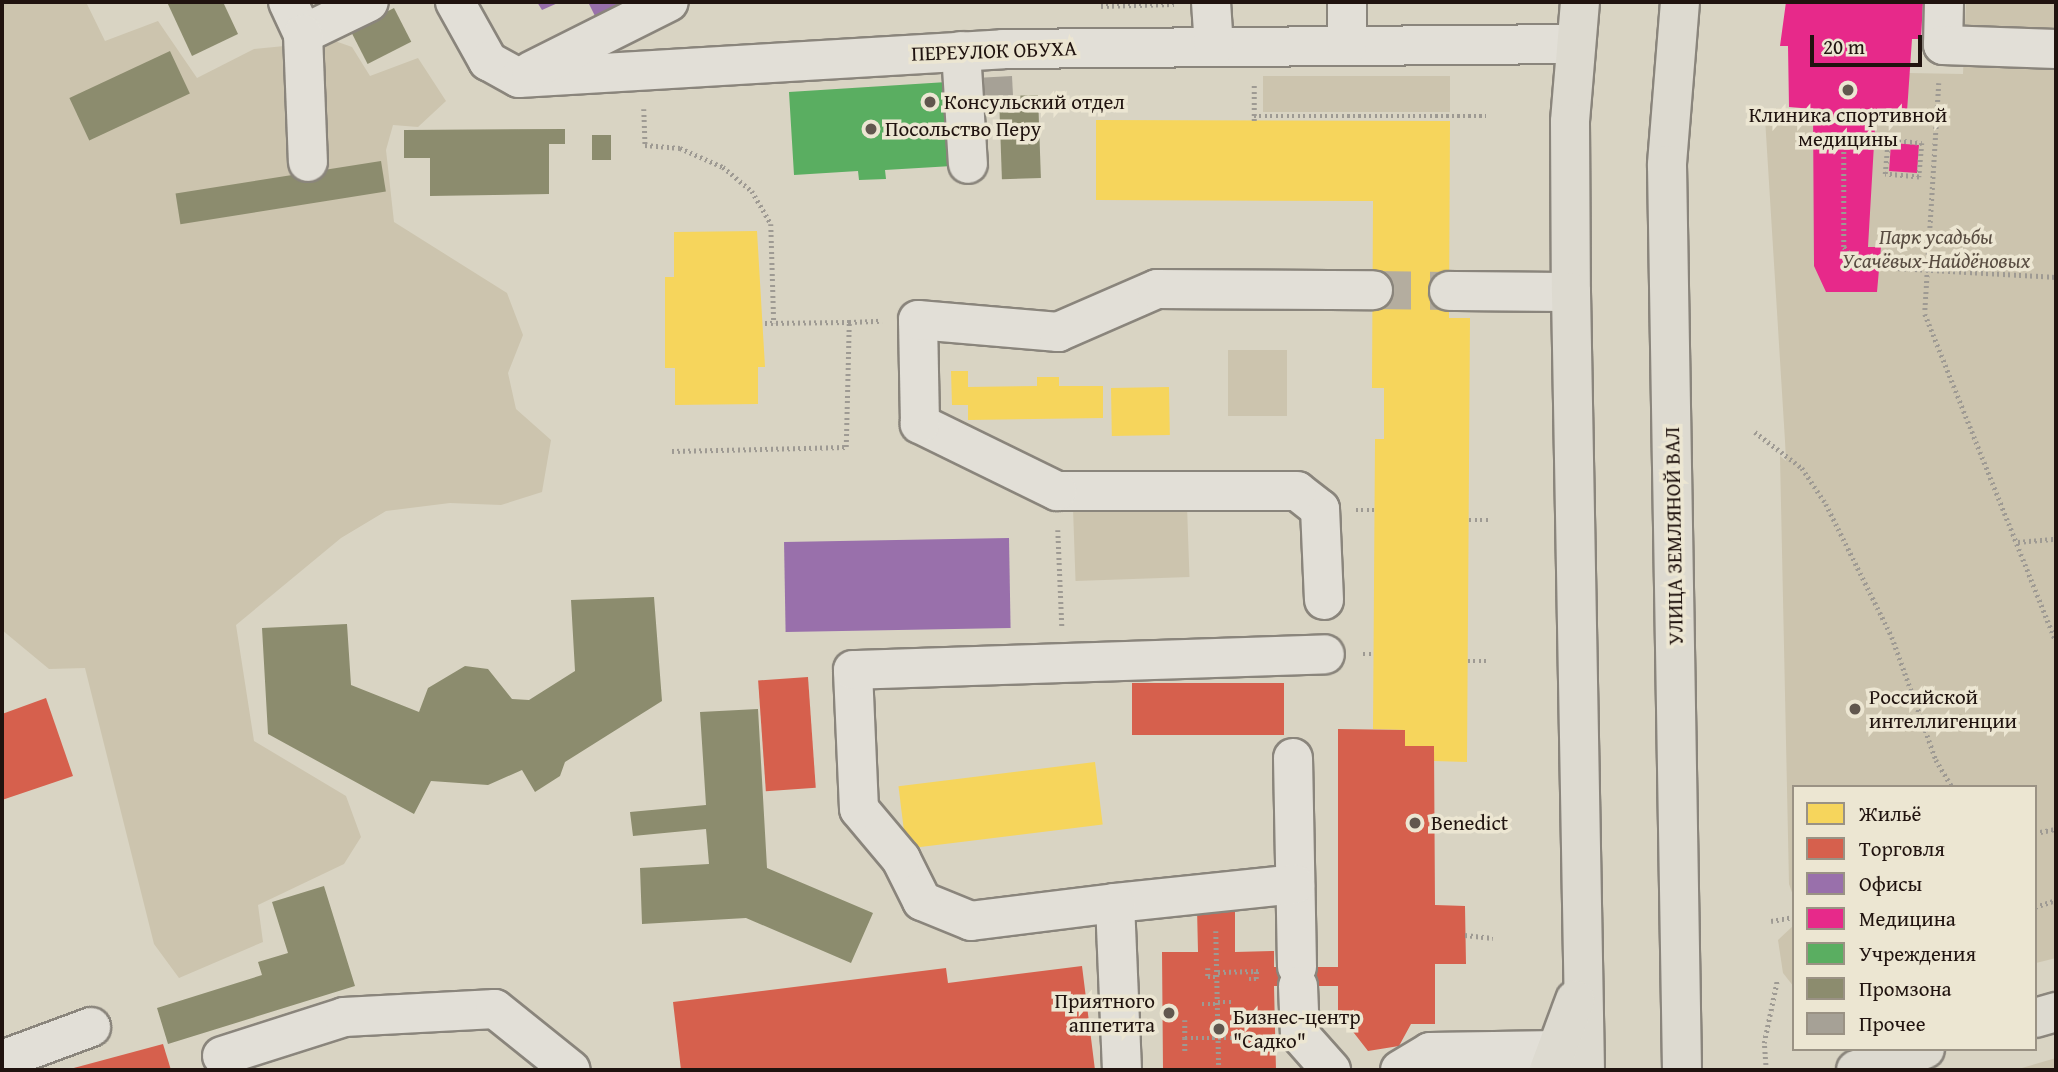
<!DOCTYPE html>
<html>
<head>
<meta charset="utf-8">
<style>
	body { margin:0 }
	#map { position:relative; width:2058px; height:1072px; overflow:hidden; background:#d9d4c3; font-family:"Gentium Book Plus",serif }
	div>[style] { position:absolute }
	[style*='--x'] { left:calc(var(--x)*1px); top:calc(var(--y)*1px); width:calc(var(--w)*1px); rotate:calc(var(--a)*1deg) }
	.green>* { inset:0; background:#ccc4ae; transform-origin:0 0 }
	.homes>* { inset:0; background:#f6d55c; transform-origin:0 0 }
	.shops>* { inset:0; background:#d6604d; transform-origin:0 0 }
	.offices>* { inset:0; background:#9970ab; transform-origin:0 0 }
	.health>* { inset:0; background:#e7298a; transform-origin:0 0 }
	.public>* { inset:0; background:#5aae61 }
	.industry>* { inset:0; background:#8c8c6e; transform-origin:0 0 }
	.building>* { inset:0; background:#a6a196; transform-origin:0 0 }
	.minor-tunnel>* { height:38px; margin-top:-19px; transform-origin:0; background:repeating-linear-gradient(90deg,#b4ad9f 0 38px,transparent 0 57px) }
	.path>* { height:4.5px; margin-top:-2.25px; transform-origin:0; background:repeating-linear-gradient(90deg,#9e9a93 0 2px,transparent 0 5.5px) }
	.roads { filter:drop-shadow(2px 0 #8a857c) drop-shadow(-2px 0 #8a857c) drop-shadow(0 2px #8a857c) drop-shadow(0 -2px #8a857c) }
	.minor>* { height:38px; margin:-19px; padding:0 19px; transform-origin:19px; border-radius:19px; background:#e2dfd7 }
	.major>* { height:38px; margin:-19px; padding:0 19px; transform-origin:19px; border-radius:19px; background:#dddad0 }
	.dots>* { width:19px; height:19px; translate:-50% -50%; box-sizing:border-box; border:4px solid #ece6d2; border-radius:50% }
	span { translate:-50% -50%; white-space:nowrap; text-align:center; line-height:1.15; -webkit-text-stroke:7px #ece6d2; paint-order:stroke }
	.street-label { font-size:21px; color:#20130f }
	.poi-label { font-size:21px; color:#20130f }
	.left { translate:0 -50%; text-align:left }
	.right { translate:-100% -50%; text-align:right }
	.park-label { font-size:21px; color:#584c41; font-style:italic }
	.frame { position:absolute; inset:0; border:4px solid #20130f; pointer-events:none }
	.legend { position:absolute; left:1792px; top:785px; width:245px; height:266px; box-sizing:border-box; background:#ece6d2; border:2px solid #9a9284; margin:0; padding:9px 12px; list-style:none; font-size:21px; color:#20130f }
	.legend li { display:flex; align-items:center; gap:14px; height:35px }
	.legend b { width:35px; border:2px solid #9a9284 }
	.scale { position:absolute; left:1810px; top:35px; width:112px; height:32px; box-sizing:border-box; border:4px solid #20130f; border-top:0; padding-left:9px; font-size:21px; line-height:24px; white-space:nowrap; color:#20130f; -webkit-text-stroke:5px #ece6d2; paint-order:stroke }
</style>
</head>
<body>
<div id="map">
	<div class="green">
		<i style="clip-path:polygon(2px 2px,86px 2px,105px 41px,158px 21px,197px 78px,254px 49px,335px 41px,352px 47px,370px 76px,418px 58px,446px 101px,418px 127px,393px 125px,386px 150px,394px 222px,507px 293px,523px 335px,508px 373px,516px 409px,551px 440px,542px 492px,501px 505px,450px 503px,386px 511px,341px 538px,236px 625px,254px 741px,346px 796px,361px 837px,344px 864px,258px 905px,263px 942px,179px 978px,154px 944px,85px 668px,49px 669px,2px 630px)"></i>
		<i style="clip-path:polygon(1966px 2px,2056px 2px,2056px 958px,2036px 963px,2035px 787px,1794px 787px,1794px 898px,1789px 884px,1780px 456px,1786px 461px,1785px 441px,1765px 118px,1774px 108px,1813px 109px,1814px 145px,1871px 146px,1876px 110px,1907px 112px,1909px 73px,1963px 74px)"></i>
		<i style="left:1263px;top:76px;width:187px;height:36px"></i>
		<i style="left:1228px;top:350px;width:59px;height:66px"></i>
		<i style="left:1187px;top:506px;width:71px;height:114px;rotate:88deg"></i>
		<i style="clip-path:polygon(1794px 925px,1794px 987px,1783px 973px,1778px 940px)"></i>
		<i style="clip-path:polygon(2056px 1058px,2056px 1070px,2015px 1070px)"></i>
	</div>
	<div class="homes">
		<i style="clip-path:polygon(1096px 120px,1450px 121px,1449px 318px,1470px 318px,1467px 762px,1434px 761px,1434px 746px,1405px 746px,1405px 730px,1373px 729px,1375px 439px,1384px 439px,1384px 388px,1372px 388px,1373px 201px,1096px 200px)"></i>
		<i style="clip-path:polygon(757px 231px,765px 367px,758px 367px,758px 404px,675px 405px,675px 368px,665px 368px,665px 277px,674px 277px,674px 232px)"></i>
		<i style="clip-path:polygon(951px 371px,968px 371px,968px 387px,1037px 386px,1037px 377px,1059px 377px,1059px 386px,1103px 386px,1103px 418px,968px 420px,968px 405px,952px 405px)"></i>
		<i style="left:1169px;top:387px;width:48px;height:58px;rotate:89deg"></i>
		<i style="left:1095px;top:762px;width:63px;height:198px;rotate:83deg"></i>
	</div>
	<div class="shops">
		<i style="left:808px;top:677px;width:111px;height:50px;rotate:86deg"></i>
		<i style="left:1284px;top:683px;width:52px;height:152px;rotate:90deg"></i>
		<i style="clip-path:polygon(46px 698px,73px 776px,2px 800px,2px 714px)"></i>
		<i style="clip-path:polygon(1338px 729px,1405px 730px,1405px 746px,1434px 746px,1435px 905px,1465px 906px,1466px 964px,1435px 964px,1435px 1024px,1411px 1024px,1399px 1046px,1368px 1051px,1347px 1024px,1338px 1024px,1338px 986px,1274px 986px,1276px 1070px,1163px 1070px,1162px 952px,1198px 952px,1197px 908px,1235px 908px,1235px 952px,1274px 951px,1274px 967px,1338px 967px)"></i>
		<i style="clip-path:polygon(1082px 966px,1095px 1070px,681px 1070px,673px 1002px,946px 968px,948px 983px)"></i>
		<i style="clip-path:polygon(163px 1044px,171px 1070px,70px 1070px,70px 1069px)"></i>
	</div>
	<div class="offices">
		<i style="clip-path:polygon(537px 2px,560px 2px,542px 10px)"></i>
		<i style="clip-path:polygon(588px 2px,633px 2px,597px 20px)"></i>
		<i style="left:1009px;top:538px;width:90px;height:225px;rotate:89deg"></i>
	</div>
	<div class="health">
		<i style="clip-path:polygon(1786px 2px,1923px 2px,1921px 39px,1912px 39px,1907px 112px,1876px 110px,1868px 247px,1881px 247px,1877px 292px,1826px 292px,1814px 266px,1813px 109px,1789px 107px,1788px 46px,1780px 46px)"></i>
		<i style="left:1891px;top:143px;width:28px;height:28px;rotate:4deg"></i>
	</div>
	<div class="public">
		<i style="clip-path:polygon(947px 82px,952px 166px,885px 170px,886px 179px,859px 180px,858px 171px,794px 175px,789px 92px)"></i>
	</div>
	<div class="industry">
		<i style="clip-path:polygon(167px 2px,223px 2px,238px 34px,192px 56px)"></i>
		<i style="left:394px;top:8px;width:38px;height:49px;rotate:63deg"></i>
		<i style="left:170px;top:51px;width:47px;height:111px;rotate:65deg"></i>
		<i style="left:1038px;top:95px;width:83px;height:39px;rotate:88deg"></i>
		<i style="clip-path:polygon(565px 129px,565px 144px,549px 144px,549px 194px,430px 196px,430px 158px,404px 158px,404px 130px)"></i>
		<i style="left:592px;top:135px;width:19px;height:25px"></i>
		<i style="left:381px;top:161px;width:31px;height:208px;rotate:81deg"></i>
		<i style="clip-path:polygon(654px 597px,662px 701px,565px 762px,560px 776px,535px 792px,522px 770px,488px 785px,431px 781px,414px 814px,268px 734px,262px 628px,347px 624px,351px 685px,419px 712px,428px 688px,465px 666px,488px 669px,512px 699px,529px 700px,575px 671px,571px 600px)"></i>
		<i style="clip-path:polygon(758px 709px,767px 868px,873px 913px,851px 963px,746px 918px,642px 924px,640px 868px,709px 864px,706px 829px,633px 836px,630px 812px,706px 805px,700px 712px)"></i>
		<i style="clip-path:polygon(324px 886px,355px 986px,168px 1044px,157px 1008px,262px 975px,258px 962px,288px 953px,272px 902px)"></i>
	</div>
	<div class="building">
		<i style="left:1012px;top:76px;width:20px;height:32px;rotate:87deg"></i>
	</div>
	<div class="minor-tunnel">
		<i style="--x:1373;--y:290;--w:76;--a:0.8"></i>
	</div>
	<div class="path">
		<i style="--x:1101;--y:6;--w:73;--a:-1.6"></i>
		<i style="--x:1939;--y:83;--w:231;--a:93.5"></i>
		<i style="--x:1925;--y:314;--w:352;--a:68.2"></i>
		<i style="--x:644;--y:109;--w:36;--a:88"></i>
		<i style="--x:645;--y:145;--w:35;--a:5"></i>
		<i style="--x:680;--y:148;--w:47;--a:23.8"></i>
		<i style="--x:723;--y:167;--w:38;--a:40"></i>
		<i style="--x:752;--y:191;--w:38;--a:60"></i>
		<i style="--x:771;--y:224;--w:99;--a:88.3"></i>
		<i style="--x:1254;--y:116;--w:232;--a:0"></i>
		<i style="--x:1254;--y:121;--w:38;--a:-90"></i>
		<i style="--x:1888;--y:139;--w:34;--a:7"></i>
		<i style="--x:1922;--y:143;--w:34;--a:95"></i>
		<i style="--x:1919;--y:177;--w:34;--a:-175"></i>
		<i style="--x:1885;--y:174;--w:35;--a:-85"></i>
		<i style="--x:1844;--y:146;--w:101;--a:90"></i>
		<i style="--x:1844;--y:247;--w:25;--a:50"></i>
		<i style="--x:1860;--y:266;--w:196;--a:3.2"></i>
		<i style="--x:765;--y:323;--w:84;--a:-0.7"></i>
		<i style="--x:1755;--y:432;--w:59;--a:37.5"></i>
		<i style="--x:1802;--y:468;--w:43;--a:56.3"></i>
		<i style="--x:1826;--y:504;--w:148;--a:63.6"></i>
		<i style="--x:1892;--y:637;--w:131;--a:70.3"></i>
		<i style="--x:1936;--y:760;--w:31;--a:59"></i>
		<i style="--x:672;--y:451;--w:174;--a:-1.3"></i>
		<i style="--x:846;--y:447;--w:125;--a:-88.6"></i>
		<i style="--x:849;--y:322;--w:33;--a:-2"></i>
		<i style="--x:1356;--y:510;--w:19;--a:0"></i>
		<i style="--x:1469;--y:520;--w:19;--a:0"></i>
		<i style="--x:1058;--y:530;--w:96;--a:87.6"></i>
		<i style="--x:2018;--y:542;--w:38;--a:-5"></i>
		<i style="--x:1363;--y:654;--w:11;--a:0"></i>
		<i style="--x:1468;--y:661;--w:20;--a:0"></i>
		<i style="--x:2035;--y:833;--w:21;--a:-11"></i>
		<i style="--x:2035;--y:907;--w:22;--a:-18"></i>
		<i style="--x:1771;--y:921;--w:23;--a:-10"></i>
		<i style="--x:1216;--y:931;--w:139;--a:88.8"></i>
		<i style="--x:1465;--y:935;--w:28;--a:6"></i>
		<i style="--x:1208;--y:968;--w:9;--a:90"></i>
		<i style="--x:1208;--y:977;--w:10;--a:0"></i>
		<i style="--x:1218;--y:972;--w:41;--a:-1.4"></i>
		<i style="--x:1249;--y:979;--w:7;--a:0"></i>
		<i style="--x:1256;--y:979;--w:8;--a:-90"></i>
		<i style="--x:1218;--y:1002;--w:16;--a:0"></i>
		<i style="--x:1202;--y:1004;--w:16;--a:0"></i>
		<i style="--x:1185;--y:1020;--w:18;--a:90"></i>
		<i style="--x:1185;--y:1038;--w:34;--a:0"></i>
		<i style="--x:1185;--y:1038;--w:16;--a:90"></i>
		<i style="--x:1219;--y:1038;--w:34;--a:0"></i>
		<i style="--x:1253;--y:1038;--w:15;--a:90"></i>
		<i style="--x:1188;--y:1070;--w:31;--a:0"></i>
		<i style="--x:1766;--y:1070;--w:27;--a:-94"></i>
		<i style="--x:1764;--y:1043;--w:63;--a:-78.2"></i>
	</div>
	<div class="roads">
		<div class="minor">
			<i style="--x:288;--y:2;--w:35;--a:65"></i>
			<i style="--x:303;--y:34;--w:73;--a:-25.9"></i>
			<i style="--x:455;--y:2;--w:68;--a:60.8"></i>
			<i style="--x:488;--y:61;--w:35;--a:29"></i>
			<i style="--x:519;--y:78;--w:485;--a:-3.4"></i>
			<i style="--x:1003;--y:49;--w:571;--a:-0.5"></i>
			<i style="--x:1211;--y:2;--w:45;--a:86.2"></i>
			<i style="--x:1347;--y:2;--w:44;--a:90"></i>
			<i style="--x:1944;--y:2;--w:43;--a:91.3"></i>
			<i style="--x:1943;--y:45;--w:113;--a:2"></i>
			<i style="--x:303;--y:34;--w:128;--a:87.8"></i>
			<i style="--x:961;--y:51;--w:113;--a:86.5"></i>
			<i style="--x:531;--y:71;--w:154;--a:-26.6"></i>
			<i style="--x:1449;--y:291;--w:122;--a:0.5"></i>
			<i style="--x:1324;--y:600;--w:91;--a:-92.5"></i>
			<i style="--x:1320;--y:509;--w:29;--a:-142"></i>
			<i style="--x:1297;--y:491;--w:240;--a:180"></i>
			<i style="--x:1057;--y:491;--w:153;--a:-153.9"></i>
			<i style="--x:920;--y:424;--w:104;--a:-91.1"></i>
			<i style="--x:918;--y:320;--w:141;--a:4.9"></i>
			<i style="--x:1058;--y:332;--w:108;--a:-23.5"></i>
			<i style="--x:1157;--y:289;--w:216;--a:0.3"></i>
			<i style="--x:1293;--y:758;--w:209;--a:88.9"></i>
			<i style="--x:1115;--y:903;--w:181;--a:-6"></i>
			<i style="--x:1298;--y:986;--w:49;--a:87.7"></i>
			<i style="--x:1300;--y:1035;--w:47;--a:48.5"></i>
			<i style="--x:222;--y:1056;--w:128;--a:-17.7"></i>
			<i style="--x:344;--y:1017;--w:151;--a:-3"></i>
			<i style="--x:495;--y:1009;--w:97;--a:38.8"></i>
			<i style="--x:2;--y:1060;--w:95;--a:-20.3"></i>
			<i style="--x:1122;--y:1070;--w:167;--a:-92.4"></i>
			<i style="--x:1115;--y:903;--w:145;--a:172.9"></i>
			<i style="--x:971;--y:921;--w:53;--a:-157.8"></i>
			<i style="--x:922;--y:901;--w:47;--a:-116.6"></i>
			<i style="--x:901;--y:859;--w:65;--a:-130"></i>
			<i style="--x:859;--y:809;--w:139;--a:-92.5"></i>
			<i style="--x:853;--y:670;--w:472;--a:-1.9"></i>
			<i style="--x:1400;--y:1070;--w:35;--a:-31"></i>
			<i style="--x:1430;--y:1052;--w:128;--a:-0.9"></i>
		</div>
		<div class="major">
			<i style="--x:1580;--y:2;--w:120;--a:94.8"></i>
			<i style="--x:1570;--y:122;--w:170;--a:89.7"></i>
			<i style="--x:1571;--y:292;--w:778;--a:88.97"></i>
			<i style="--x:1680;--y:2;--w:164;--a:94.6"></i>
			<i style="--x:1667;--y:165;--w:905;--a:89.05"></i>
			<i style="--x:2035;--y:1018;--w:22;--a:-16"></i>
			<i style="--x:1549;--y:1070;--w:75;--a:-69.6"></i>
			<i style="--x:1856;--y:1070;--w:72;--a:-16.9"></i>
		</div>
	</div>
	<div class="dots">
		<i style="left:1848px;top:90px;background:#61574e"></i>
		<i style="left:930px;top:102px;background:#61574e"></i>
		<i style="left:871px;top:129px;background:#61574e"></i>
		<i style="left:1855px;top:709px;background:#61574e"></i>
		<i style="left:1415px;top:823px;background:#61574e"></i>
		<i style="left:1169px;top:1013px;background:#61574e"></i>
		<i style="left:1219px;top:1029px;background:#61574e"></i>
	</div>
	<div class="street-label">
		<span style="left:994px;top:51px;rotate:-2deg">ПЕРЕУЛОК ОБУХА</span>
		<span style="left:1674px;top:536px;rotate:-91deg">УЛИЦА ЗЕМЛЯНОЙ ВАЛ</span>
	</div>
	<div class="poi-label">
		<span class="left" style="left:944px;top:102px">Консульский отдел</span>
		<span style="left:1848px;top:127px">Клиника спортивной<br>медицины</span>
		<span class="left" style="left:885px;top:129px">Посольство Перу</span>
		<span class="left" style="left:1869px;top:709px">Российской<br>интеллигенции</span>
		<span class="left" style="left:1431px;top:823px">Benedict</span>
		<span class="right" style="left:1155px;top:1013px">Приятного<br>аппетита</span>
		<span class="left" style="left:1233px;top:1029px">Бизнес-центр<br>"Садко"</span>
	</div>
	<div class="park-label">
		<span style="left:1936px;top:249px">Парк усадьбы<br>Усачёвых-Найдёновых</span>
	</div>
	<div class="frame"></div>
	<ul class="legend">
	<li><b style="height:19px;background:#f6d55c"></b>Жильё</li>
	<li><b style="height:19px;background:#d6604d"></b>Торговля</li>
	<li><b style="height:19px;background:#9970ab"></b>Офисы</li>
	<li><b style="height:19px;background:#e7298a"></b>Медицина</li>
	<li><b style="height:19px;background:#5aae61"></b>Учреждения</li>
	<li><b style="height:19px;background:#8c8c6e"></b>Промзона</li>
	<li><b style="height:19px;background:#a6a196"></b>Прочее</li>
	</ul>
	<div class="scale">20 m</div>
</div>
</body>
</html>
